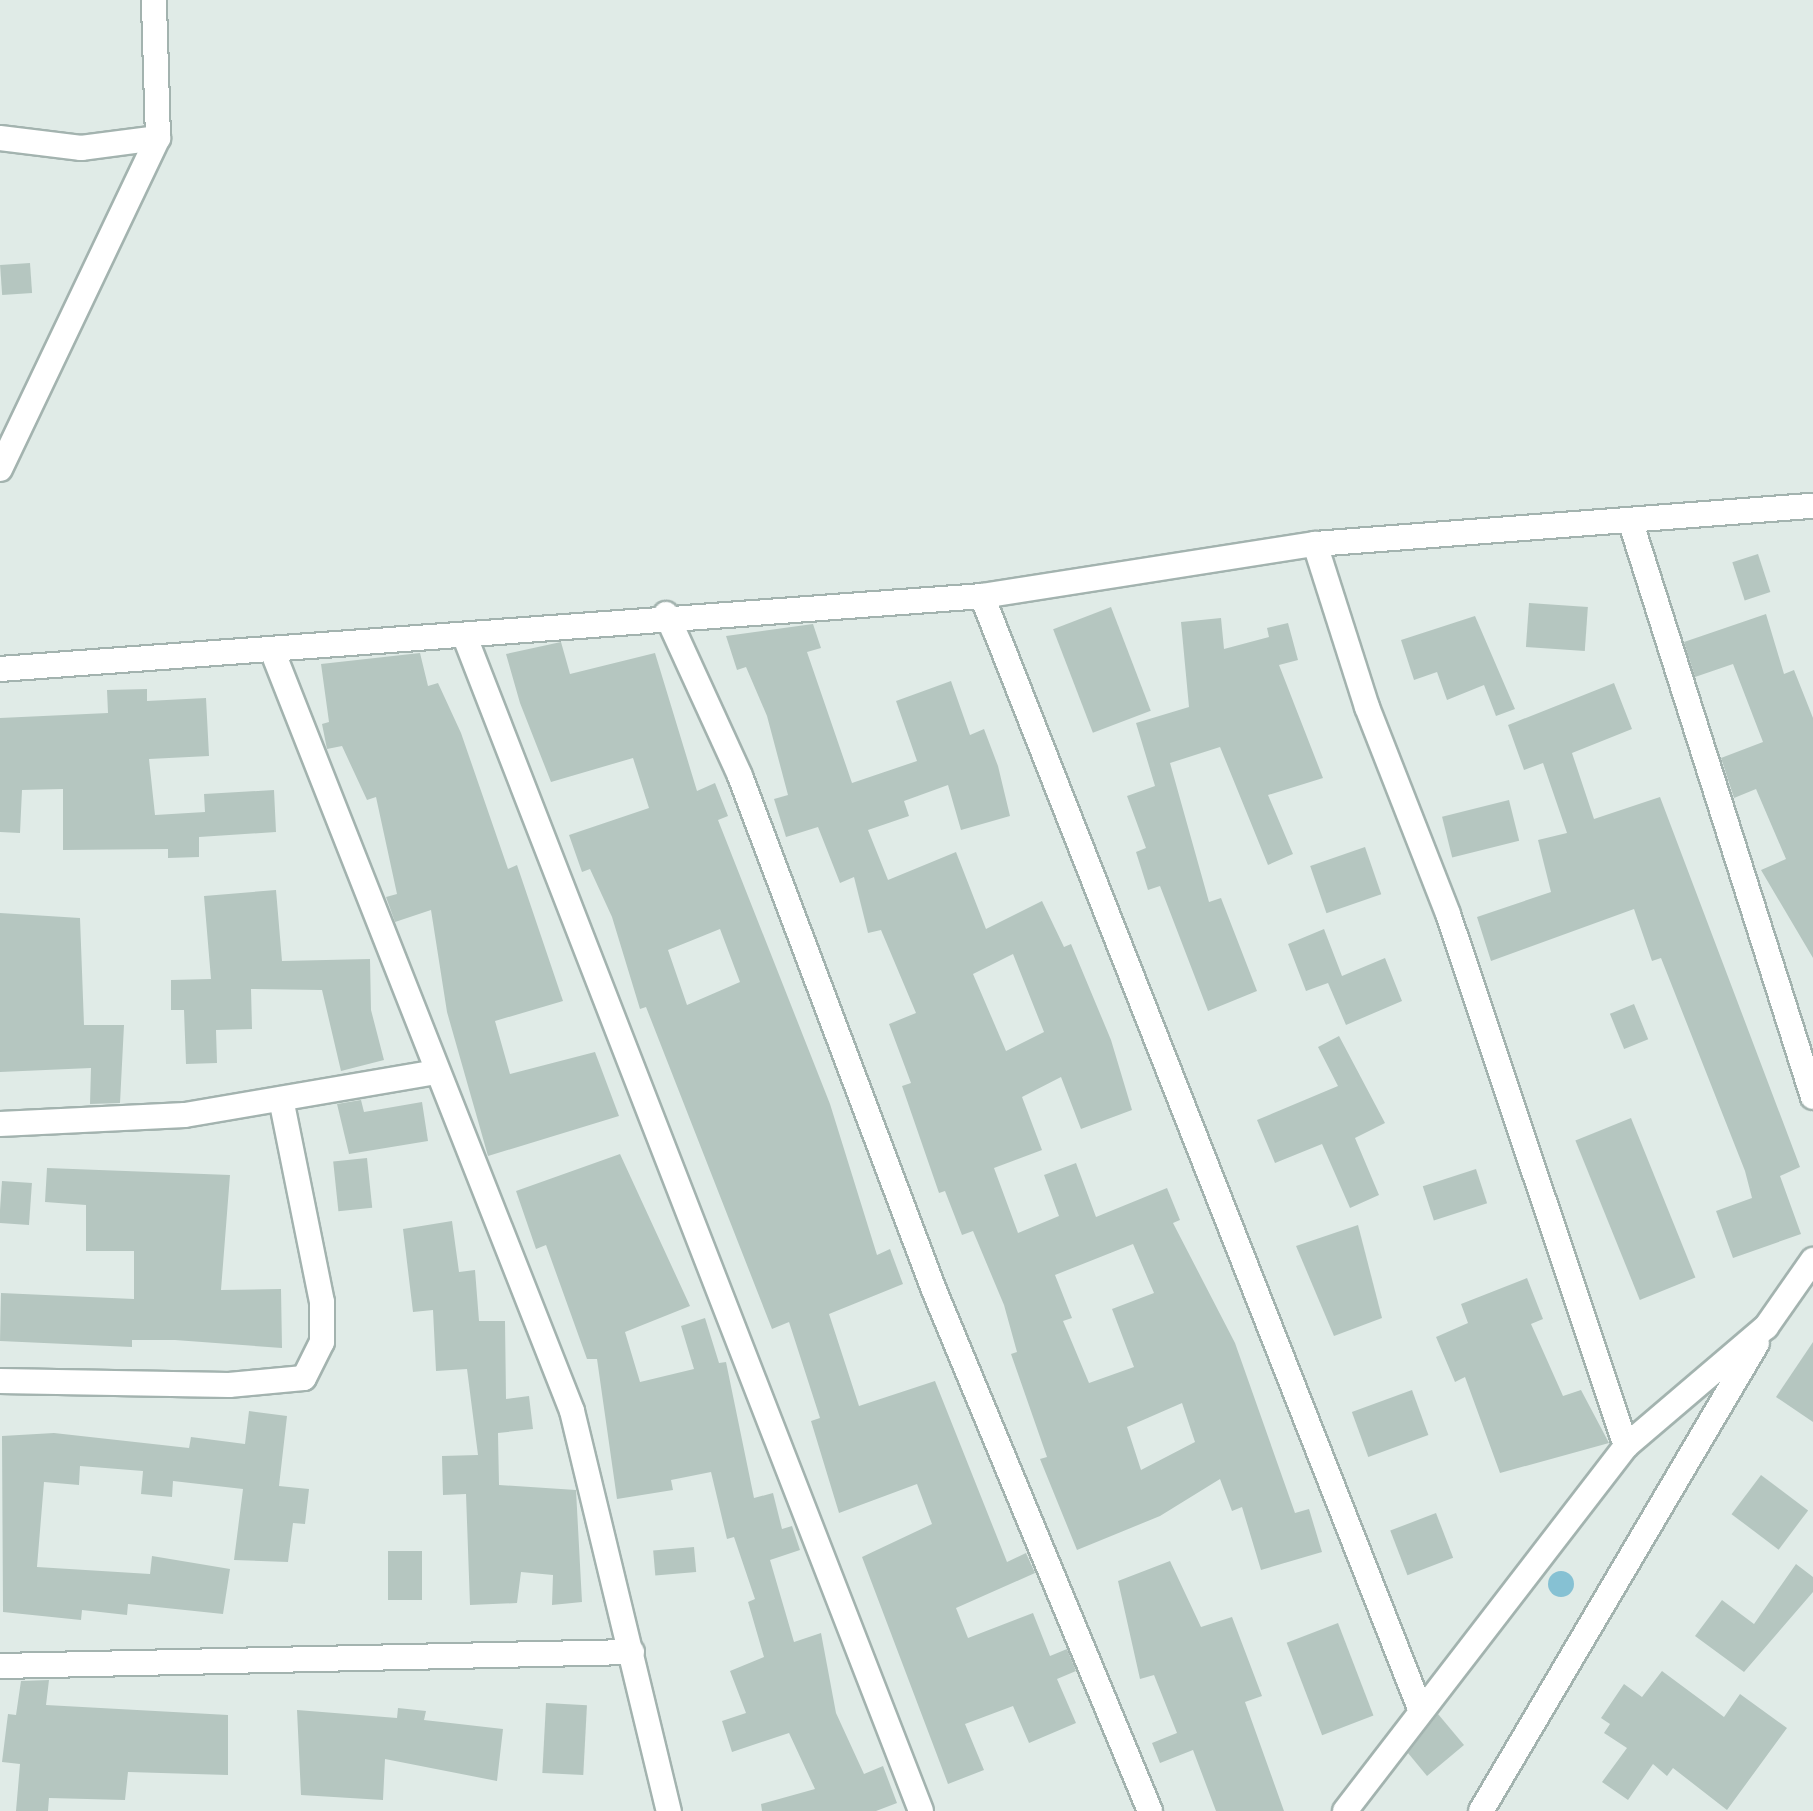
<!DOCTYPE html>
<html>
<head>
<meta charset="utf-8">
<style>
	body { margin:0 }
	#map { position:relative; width:1813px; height:1811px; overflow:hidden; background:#e0ebe7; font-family:"Work Sans",sans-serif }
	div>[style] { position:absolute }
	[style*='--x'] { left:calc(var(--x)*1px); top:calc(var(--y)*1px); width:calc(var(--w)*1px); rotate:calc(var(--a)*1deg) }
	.water>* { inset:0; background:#86c1d3 }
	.round { border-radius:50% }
	.building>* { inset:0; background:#b5c6c0; transform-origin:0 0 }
	.roads { filter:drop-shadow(2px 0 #a3b3af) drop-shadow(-2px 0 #a3b3af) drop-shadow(0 2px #a3b3af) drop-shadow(0 -2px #a3b3af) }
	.street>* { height:24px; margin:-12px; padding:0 12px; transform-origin:12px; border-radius:12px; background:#fff }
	span { translate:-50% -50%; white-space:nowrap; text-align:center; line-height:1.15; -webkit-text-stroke:7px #f0f8f5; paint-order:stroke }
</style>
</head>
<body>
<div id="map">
	<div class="water">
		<i class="round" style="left:1548px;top:1571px;width:26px;height:26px"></i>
	</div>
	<div class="building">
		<i style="left:30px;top:263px;width:30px;height:30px;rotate:86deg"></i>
		<i style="left:1758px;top:554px;width:40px;height:27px;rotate:72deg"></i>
		<i style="left:1529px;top:603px;width:59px;height:44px;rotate:4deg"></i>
		<i style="left:1111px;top:607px;width:111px;height:62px;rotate:69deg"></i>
		<i style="clip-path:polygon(1766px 614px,1784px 674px,1794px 670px,1813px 718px,1813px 958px,1761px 870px,1786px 859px,1756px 789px,1734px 798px,1721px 758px,1763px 742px,1733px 664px,1695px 677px,1684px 642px)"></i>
		<i style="clip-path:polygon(1475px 616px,1515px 709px,1496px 716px,1484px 685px,1447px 700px,1437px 672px,1414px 680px,1401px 640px)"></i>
		<i style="clip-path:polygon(1221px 618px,1224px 649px,1269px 637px,1267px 628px,1288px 623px,1298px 660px,1279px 665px,1323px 778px,1268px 795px,1293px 854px,1268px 865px,1220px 747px,1170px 763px,1209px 902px,1221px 898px,1257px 991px,1208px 1011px,1160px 886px,1148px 890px,1136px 852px,1146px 848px,1127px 796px,1155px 786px,1136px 723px,1189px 707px,1181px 622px)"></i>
		<i style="clip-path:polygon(evenodd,813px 624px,821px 648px,807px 652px,852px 783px,917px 761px,896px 701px,951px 681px,970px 735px,984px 729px,998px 766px,1010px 816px,961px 830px,948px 785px,904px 801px,909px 816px,868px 830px,888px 880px,956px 852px,986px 929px,1042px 901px,1064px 947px,1071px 944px,1111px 1040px,1132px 1110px,1081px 1129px,1061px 1077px,1022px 1097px,1042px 1150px,994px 1168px,1018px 1233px,1059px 1216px,1044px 1175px,1076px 1163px,1096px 1217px,1167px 1188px,1180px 1220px,1173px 1223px,1235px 1343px,1295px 1513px,1309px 1509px,1322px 1552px,1261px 1570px,1242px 1507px,1232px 1511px,1220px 1479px,1160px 1516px,1077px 1550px,1040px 1459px,1047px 1457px,1011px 1354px,1017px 1352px,1004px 1305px,973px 1231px,962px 1235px,945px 1191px,939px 1193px,902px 1086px,911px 1083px,889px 1024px,916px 1013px,881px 930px,868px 933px,854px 877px,840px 883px,818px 827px,786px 837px,774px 799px,788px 795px,767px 716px,746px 667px,737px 670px,726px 636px,813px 624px,1013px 954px,1044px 1032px,1006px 1051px,973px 974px,1013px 954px,813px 624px,1133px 1244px,1154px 1293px,1112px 1309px,1134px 1367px,1089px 1383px,1063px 1321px,1072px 1318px,1055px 1275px,1133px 1244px,813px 624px,1182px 1403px,1195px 1442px,1141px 1470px,1127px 1427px,1182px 1403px)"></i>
		<i style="clip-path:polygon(evenodd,561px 642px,570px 674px,655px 653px,697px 791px,715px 783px,728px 816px,718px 820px,830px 1104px,877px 1255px,890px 1249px,903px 1284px,829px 1314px,859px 1406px,935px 1381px,1007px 1562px,1026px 1553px,1035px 1573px,956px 1608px,968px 1638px,1033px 1613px,1050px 1656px,1067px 1649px,1076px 1671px,1057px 1679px,1076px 1723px,1029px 1743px,1013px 1706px,965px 1724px,984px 1770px,948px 1784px,862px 1557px,932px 1524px,917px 1484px,839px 1513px,811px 1421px,820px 1418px,789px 1322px,772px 1329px,646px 1007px,640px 1009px,612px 917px,590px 869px,582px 872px,569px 835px,649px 808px,633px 758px,551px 782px,520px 703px,506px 654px,561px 642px,720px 929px,740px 982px,687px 1005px,668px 950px,720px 929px)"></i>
		<i style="clip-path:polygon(420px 653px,428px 686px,438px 683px,461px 733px,508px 869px,517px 865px,563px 1001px,495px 1021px,510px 1074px,595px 1052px,619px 1116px,488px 1156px,447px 1012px,431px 910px,395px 922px,386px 897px,397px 894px,376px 797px,367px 800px,342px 746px,327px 749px,322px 724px,329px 722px,321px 664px)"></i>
		<i style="clip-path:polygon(1614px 683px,1632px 729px,1572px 753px,1594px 819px,1660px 797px,1800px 1167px,1780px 1176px,1801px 1234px,1733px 1258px,1716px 1211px,1752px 1198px,1745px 1171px,1661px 958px,1652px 961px,1634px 909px,1491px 961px,1477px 917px,1551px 892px,1538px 840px,1567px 833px,1543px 763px,1524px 770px,1508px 725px)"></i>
		<i style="clip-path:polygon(147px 689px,147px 701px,206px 698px,209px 756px,149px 759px,155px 815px,205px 812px,204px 794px,274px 790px,276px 832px,199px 837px,199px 857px,168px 858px,168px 849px,63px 850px,63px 789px,22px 790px,20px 833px,0 832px,0 718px,108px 713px,107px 690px)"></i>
		<i style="left:1509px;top:800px;width:42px;height:69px;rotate:76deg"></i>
		<i style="left:1365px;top:847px;width:50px;height:58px;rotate:71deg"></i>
		<i style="clip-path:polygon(276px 890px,282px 961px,370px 959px,371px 1010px,384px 1060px,341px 1071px,322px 990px,251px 989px,252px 1029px,216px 1030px,217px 1063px,186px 1064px,184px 1010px,171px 1010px,171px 980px,211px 979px,204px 896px)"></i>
		<i style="clip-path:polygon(0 913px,80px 918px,84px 1025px,124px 1025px,120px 1103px,90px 1104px,91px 1068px,0 1072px)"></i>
		<i style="clip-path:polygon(1324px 929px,1342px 976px,1385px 958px,1402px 1001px,1346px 1025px,1328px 983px,1306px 991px,1288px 944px)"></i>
		<i style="left:1634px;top:1004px;width:38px;height:26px;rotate:68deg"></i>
		<i style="clip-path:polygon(1339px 1036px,1385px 1123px,1355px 1138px,1379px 1195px,1350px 1208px,1322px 1144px,1275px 1163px,1257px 1120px,1338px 1086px,1318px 1047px)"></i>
		<i style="clip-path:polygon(361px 1100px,364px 1112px,422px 1102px,428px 1141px,349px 1154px,337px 1104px)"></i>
		<i style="left:1631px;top:1118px;width:172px;height:60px;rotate:68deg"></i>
		<i style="clip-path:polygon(620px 1154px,690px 1306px,625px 1332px,640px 1382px,694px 1369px,681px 1326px,705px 1318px,719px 1363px,726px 1362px,754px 1498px,773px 1493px,782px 1529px,792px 1526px,800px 1550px,770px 1560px,794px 1642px,821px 1633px,836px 1713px,864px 1774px,883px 1766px,897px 1803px,876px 1811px,762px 1811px,761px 1804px,815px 1789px,789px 1733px,732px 1752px,722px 1721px,746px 1713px,730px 1671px,764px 1657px,748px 1602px,755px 1599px,734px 1537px,727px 1539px,711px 1472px,671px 1480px,673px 1490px,617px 1499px,597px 1359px,587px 1359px,546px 1245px,536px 1249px,516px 1191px)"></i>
		<i style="left:367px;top:1158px;width:50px;height:34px;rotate:84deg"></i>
		<i style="clip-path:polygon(47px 1168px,230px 1175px,221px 1290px,281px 1289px,282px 1348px,175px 1340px,132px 1340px,132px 1347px,0 1341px,1px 1293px,134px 1299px,134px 1251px,86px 1251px,86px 1205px,45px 1202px)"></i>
		<i style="left:1476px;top:1169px;width:36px;height:56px;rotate:72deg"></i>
		<i style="left:2px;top:1181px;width:30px;height:42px;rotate:4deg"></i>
		<i style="clip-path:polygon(452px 1221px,459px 1272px,475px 1270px,479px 1321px,505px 1321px,506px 1399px,529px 1396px,533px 1429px,498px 1433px,499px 1485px,576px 1490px,582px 1602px,552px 1605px,553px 1575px,521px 1572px,517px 1603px,470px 1605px,466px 1494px,443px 1495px,442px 1456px,478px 1455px,467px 1369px,436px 1371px,433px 1310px,413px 1312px,403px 1229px)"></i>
		<i style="clip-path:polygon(1358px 1225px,1382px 1318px,1334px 1336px,1296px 1246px)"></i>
		<i style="clip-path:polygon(1527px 1278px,1543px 1319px,1531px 1324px,1563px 1396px,1581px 1390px,1609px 1443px,1500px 1473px,1465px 1377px,1455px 1382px,1436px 1337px,1468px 1323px,1461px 1304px)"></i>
		<i style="clip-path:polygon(1813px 1342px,1813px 1422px,1776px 1397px)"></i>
		<i style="left:1412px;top:1390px;width:48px;height:64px;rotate:70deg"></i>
		<i style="clip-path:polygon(249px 1411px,287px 1416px,279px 1486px,309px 1489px,305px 1524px,293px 1523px,288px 1562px,234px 1560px,243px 1489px,173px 1481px,172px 1497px,141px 1494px,143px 1471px,80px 1466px,79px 1485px,44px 1482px,37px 1567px,150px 1574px,152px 1556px,230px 1569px,223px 1614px,128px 1604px,127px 1615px,82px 1610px,81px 1620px,3px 1612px,2px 1436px,54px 1433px,189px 1448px,191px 1437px,245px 1444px)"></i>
		<i style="left:1761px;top:1475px;width:59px;height:49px;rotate:37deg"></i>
		<i style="left:1436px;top:1513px;width:48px;height:49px;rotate:69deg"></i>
		<i style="left:694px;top:1547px;width:25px;height:41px;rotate:85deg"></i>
		<i style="left:388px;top:1551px;width:34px;height:49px"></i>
		<i style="clip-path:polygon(1170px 1561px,1201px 1627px,1232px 1617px,1262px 1696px,1245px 1702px,1284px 1811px,1216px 1811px,1193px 1750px,1160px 1763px,1152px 1743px,1177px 1733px,1154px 1675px,1140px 1679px,1118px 1581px)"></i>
		<i style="clip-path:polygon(1796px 1564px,1813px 1577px,1813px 1592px,1744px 1672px,1695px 1636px,1722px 1600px,1754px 1624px)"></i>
		<i style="left:1338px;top:1623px;width:99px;height:55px;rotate:69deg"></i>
		<i style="clip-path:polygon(1662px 1671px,1724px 1717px,1740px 1694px,1787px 1728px,1727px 1810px,1673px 1768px,1667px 1776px,1653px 1764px,1628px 1800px,1602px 1782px,1627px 1748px,1604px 1733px,1610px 1724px,1601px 1718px,1624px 1684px,1642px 1697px)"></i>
		<i style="clip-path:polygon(49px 1680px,46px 1705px,228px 1715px,228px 1775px,128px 1772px,125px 1800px,49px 1798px,48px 1811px,16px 1811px,20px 1764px,2px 1762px,8px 1714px,16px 1715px,21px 1681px)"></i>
		<i style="left:546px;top:1703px;width:41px;height:70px;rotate:3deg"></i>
		<i style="clip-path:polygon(398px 1708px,426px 1711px,424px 1720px,503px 1729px,497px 1781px,385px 1759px,383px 1800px,301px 1795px,297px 1710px,397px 1718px)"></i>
		<i style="clip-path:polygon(1438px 1714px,1464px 1745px,1427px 1776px,1408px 1753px)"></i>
	</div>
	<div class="roads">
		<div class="street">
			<i style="--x:0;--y:138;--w:82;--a:7"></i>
			<i style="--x:81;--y:148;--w:78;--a:-7.4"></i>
			<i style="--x:0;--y:469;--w:367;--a:-64.5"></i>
			<i style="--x:158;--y:138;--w:138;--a:-91.7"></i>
			<i style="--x:1631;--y:523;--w:602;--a:72.41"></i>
			<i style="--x:1315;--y:544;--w:171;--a:72.3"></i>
			<i style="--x:1367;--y:707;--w:222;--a:68.6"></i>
			<i style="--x:1448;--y:914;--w:561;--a:71.5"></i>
			<i style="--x:982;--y:596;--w:1193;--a:68.51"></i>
			<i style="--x:666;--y:614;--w:178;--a:65.4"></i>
			<i style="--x:740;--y:776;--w:549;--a:69.32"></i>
			<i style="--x:934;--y:1290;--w:564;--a:67.48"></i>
			<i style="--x:465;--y:637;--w:1259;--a:68.77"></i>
			<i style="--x:272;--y:650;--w:818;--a:68.48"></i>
			<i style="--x:572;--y:1411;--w:412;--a:76.4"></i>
			<i style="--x:0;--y:669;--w:985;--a:-4.25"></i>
			<i style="--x:982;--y:596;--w:337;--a:-8.9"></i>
			<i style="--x:1315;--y:544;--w:499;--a:-4.4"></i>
			<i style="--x:0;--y:1124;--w:185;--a:-2.8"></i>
			<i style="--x:185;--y:1115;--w:255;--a:-9.7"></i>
			<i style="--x:0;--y:1381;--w:229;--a:1"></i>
			<i style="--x:229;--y:1385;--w:75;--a:-5.3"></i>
			<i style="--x:304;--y:1378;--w:40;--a:-63.4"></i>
			<i style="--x:322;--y:1342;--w:40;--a:-90"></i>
			<i style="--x:322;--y:1302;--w:207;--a:-101.4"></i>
			<i style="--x:0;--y:1666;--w:632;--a:-1.27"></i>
			<i style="--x:1345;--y:1811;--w:461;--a:-52.4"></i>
			<i style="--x:1626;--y:1446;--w:184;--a:-40.4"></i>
			<i style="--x:1766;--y:1327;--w:82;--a:-55"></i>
			<i style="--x:1481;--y:1811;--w:543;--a:-59.47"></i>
		</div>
	</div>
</div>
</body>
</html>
